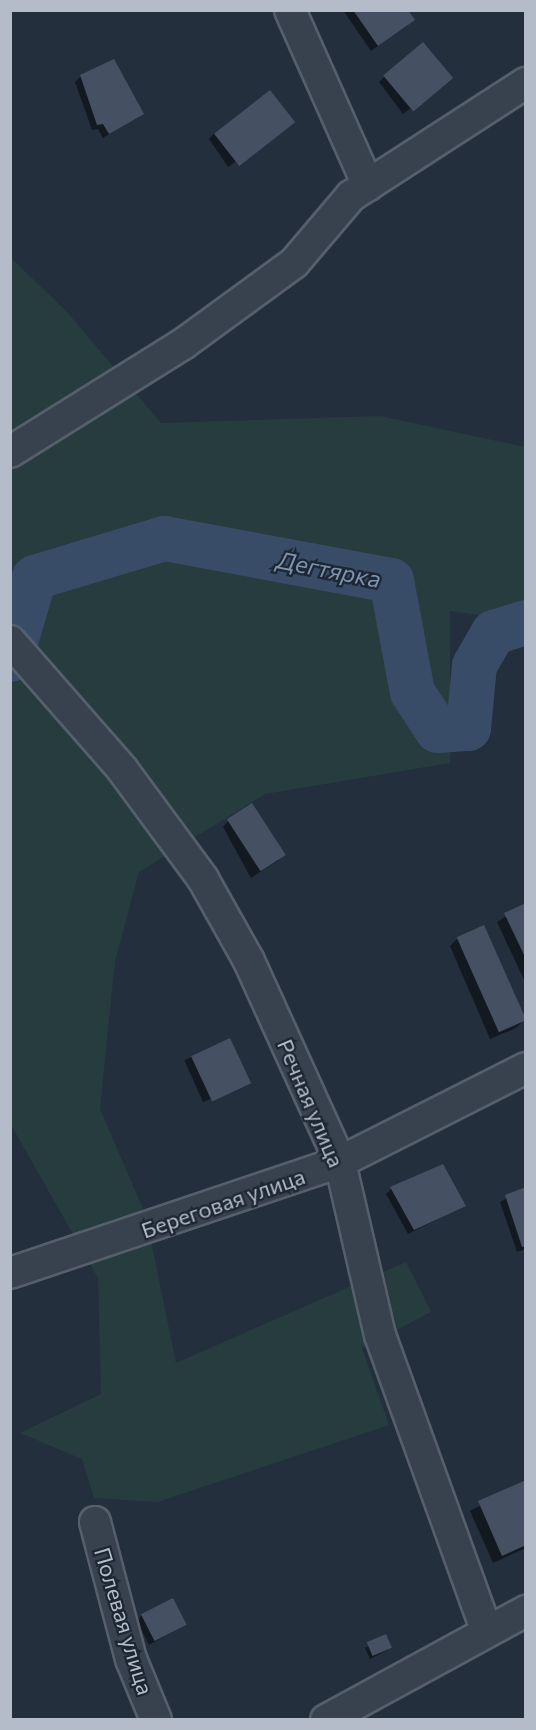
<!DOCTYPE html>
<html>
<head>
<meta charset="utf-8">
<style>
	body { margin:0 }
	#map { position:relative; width:536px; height:1730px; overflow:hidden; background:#242f3e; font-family:Commissioner,sans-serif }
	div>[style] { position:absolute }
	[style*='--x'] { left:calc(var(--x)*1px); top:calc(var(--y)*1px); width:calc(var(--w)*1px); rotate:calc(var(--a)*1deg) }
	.green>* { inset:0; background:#263c3f }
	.shadow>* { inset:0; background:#0007; transform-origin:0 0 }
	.river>* { height:45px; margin:-22.5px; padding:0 22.5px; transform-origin:22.5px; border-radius:22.5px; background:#394c67 }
	.building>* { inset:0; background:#455162; transform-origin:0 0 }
	.roads { filter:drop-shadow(2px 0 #565f6c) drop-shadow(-2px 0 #565f6c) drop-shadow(0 2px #565f6c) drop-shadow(0 -2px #565f6c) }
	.minor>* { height:30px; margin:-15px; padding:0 15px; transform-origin:15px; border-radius:15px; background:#38414e }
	span { translate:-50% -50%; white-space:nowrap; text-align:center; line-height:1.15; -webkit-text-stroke:4.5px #1d2633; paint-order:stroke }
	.street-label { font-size:22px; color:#b4bcc9 }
	.water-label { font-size:24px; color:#7c92b1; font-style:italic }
	.frame { position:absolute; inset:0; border:12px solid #b4bcc9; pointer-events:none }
</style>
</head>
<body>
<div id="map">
	<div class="green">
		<i style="clip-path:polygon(10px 257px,66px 311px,161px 423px,380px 416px,525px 447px,525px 622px,450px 611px,450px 763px,265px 794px,139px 872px,115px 961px,100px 1109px,146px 1216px,176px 1363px,406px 1262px,431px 1312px,362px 1348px,389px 1425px,157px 1502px,94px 1498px,82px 1459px,20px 1433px,101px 1394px,98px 1278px,11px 1125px)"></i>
	</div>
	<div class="shadow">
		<i style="clip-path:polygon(343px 10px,406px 10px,408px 25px,371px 51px)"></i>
		<i style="clip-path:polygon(81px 76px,142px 113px,103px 138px,98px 129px,92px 130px,75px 82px)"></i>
		<i style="clip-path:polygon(384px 77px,451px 78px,403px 114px,379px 82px)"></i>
		<i style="clip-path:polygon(293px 122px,228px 167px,209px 139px,214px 133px)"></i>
		<i style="clip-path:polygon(228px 821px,279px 860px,251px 878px,223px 827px)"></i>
		<i style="clip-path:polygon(526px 904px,526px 984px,497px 922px)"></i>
		<i style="clip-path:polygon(458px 938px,524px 1020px,516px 1028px,490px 1039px,450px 946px)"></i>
		<i style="left:230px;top:1040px;width:46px;height:50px;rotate:66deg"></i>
		<i style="clip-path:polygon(526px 1188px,526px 1249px,517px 1252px,500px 1202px)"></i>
		<i style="clip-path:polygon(391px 1189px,464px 1206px,408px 1234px,386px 1194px)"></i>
		<i style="clip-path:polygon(525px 1482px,526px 1548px,493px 1563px,470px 1511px)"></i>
		<i style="clip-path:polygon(142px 1615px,185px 1625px,149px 1645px,137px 1621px)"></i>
		<i style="clip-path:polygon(385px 1636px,388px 1650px,370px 1659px,365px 1648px)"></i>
	</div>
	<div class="river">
		<i style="--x:10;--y:659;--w:85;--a:-73.7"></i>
		<i style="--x:34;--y:577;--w:136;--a:-16.7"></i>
		<i style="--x:164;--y:538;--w:231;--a:10.5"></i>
		<i style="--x:391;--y:580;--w:114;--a:79.4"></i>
		<i style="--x:412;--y:692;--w:45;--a:56.7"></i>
		<i style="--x:437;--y:730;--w:31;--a:-4"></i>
		<i style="--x:468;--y:728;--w:63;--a:-84.6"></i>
		<i style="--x:474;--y:665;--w:38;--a:-60"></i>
		<i style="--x:493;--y:632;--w:34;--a:-17"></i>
	</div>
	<div class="building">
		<i style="clip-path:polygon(353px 10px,408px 10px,415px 20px,378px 46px)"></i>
		<i style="left:423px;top:42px;width:47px;height:52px;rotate:50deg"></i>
		<i style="clip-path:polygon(114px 59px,144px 114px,109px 134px,103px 124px,97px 125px,80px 75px)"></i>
		<i style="left:270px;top:90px;width:41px;height:71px;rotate:52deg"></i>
		<i style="left:252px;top:803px;width:62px;height:30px;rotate:57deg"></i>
		<i style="clip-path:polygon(526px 903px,526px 959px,504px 913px)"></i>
		<i style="left:484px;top:925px;width:104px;height:30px;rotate:66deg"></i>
		<i style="left:230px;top:1038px;width:50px;height:43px;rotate:65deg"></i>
		<i style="clip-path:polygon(443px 1164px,466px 1206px,414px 1230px,390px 1187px)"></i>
		<i style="clip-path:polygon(526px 1187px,526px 1246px,522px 1247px,505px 1195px)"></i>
		<i style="clip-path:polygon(526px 1480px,526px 1545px,502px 1556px,478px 1501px)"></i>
		<i style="left:173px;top:1598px;width:30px;height:36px;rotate:63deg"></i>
		<i style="left:386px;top:1634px;width:15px;height:21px;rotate:67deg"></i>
	</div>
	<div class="roads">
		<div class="minor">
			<i style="--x:290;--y:10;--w:192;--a:66"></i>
			<i style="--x:10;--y:452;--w:204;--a:-32"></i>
			<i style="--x:183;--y:344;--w:137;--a:-36.1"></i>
			<i style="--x:294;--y:263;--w:88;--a:-49.6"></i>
			<i style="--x:351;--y:196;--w:208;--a:-32.9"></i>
			<i style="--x:10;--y:641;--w:170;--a:48.8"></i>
			<i style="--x:122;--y:769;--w:137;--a:53.6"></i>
			<i style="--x:203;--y:879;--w:94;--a:60.7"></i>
			<i style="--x:249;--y:961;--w:221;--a:65.6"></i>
			<i style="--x:340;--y:1162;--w:178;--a:77"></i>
			<i style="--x:380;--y:1335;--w:313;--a:70.2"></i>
			<i style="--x:10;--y:1273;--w:348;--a:-18.6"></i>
			<i style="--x:340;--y:1162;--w:208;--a:-26.8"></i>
			<i style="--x:95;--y:1522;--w:142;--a:75.3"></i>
			<i style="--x:131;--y:1659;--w:66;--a:67.7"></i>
			<i style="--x:326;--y:1720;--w:228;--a:-28.6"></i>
		</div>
	</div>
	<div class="street-label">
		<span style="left:311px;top:1103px;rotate:67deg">Речная улица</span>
		<span style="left:223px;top:1203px;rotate:-19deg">Береговая улица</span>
		<span style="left:124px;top:1621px;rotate:73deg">Полевая улица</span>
	</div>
	<div class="water-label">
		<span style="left:329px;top:569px;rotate:11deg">Дегтярка</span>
	</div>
	<div class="frame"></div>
</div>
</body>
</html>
